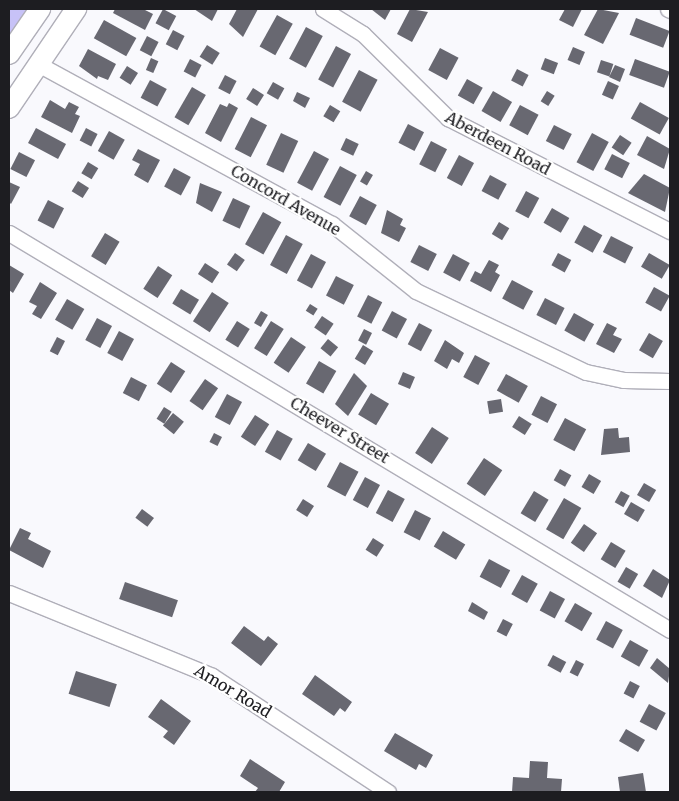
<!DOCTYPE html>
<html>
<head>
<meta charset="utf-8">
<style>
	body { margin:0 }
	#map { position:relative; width:679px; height:801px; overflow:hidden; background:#f9f9fd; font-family:Merriweather,serif }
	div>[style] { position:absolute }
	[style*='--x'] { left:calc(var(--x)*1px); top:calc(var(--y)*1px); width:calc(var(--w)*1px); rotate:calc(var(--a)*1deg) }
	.green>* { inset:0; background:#c7c2f7 }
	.building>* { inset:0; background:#686871; transform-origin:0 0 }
	.roads { filter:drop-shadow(1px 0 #b0afb9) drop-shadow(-1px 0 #b0afb9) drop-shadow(0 1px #b0afb9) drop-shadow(0 -1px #b0afb9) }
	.street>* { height:15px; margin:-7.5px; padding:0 7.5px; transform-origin:7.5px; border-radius:7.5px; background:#fff }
	.secondary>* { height:20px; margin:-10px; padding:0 10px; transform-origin:10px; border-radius:10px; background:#fff }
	span { translate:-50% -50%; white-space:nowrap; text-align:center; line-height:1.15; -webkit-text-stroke:4.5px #fff; paint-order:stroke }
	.street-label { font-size:16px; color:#1d1d21 }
	.frame { position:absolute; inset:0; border:10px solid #1d1d21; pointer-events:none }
</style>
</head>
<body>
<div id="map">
	<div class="green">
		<i style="clip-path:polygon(9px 9px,27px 9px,9px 36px)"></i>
	</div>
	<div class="building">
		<i style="clip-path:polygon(115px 9px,143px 9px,153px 14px,145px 30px,113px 13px)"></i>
		<i style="left:163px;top:9px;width:15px;height:16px;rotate:28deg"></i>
		<i style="clip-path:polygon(194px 9px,218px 9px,212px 21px)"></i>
		<i style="clip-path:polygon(237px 9px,258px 9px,243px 37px,229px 24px)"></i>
		<i style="clip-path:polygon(371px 9px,391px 9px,385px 20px)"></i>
		<i style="clip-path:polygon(410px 9px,428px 12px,412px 42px,397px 34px)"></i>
		<i style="clip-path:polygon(565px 9px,582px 9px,573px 27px,559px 20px)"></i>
		<i style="clip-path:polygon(598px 9px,619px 13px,603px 44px,584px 35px)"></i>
		<i style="left:277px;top:15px;width:18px;height:36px;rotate:29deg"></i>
		<i style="left:636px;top:18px;width:36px;height:18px;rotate:21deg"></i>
		<i style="left:104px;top:20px;width:37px;height:21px;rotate:29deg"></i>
		<i style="left:306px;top:27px;width:19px;height:36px;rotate:28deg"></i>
		<i style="left:173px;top:30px;width:13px;height:16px;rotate:27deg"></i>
		<i style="left:147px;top:36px;width:13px;height:16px;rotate:27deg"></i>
		<i style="left:207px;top:45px;width:15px;height:14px;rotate:32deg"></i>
		<i style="left:336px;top:46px;width:17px;height:38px;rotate:28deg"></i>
		<i style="left:573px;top:47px;width:13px;height:14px;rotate:23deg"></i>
		<i style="left:440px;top:48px;width:21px;height:25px;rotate:28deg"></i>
		<i style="clip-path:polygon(88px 49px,116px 64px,108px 80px,98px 76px,97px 79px,79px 66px)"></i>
		<i style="left:151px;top:58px;width:8px;height:13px;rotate:23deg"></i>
		<i style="left:545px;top:58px;width:14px;height:12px;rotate:21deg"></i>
		<i style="left:190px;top:59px;width:13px;height:14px;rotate:27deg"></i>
		<i style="left:635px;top:59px;width:37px;height:17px;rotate:20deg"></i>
		<i style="left:601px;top:60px;width:13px;height:13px;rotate:18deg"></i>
		<i style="clip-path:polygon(615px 65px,625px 69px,620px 82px,609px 77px)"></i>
		<i style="left:127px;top:66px;width:13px;height:14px;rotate:32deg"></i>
		<i style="left:517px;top:69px;width:13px;height:13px;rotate:27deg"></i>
		<i style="left:359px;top:70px;width:21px;height:36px;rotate:28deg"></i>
		<i style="left:225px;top:75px;width:13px;height:15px;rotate:27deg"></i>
		<i style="left:467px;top:79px;width:18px;height:19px;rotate:29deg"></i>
		<i style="left:150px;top:80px;width:19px;height:20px;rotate:28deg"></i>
		<i style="left:608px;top:81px;width:12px;height:15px;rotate:24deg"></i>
		<i style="left:273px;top:82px;width:13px;height:13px;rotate:29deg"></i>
		<i style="left:192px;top:87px;width:16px;height:35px;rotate:30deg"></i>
		<i style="left:253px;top:88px;width:13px;height:13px;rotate:32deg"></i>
		<i style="left:493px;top:91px;width:22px;height:23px;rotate:30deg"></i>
		<i style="left:547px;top:91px;width:9px;height:12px;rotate:32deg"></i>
		<i style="clip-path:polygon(297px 92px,310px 98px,305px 108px,293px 101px)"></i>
		<i style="clip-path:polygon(50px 100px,65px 109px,69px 102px,79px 107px,75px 114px,80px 116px,72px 133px,41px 117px)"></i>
		<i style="left:640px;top:102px;width:33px;height:19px;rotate:29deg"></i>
		<i style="clip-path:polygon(229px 103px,238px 108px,221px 142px,205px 133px,220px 104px,227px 107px)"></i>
		<i style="left:330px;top:105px;width:12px;height:13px;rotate:31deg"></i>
		<i style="left:520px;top:105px;width:21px;height:23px;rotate:28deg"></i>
		<i style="left:251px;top:117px;width:18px;height:36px;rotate:27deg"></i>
		<i style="left:408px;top:124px;width:18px;height:21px;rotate:27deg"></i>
		<i style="left:554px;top:125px;width:20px;height:18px;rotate:27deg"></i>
		<i style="left:36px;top:128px;width:34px;height:17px;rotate:28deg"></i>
		<i style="left:86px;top:128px;width:13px;height:14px;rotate:27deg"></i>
		<i style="left:109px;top:131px;width:18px;height:23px;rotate:29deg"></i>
		<i style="left:281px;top:133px;width:19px;height:35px;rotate:25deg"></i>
		<i style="left:592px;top:133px;width:19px;height:33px;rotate:28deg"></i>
		<i style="left:620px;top:135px;width:14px;height:15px;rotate:34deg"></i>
		<i style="clip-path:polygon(647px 136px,670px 149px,664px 169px,637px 155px)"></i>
		<i style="left:346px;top:138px;width:14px;height:13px;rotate:25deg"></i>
		<i style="left:431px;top:141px;width:18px;height:26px;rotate:27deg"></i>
		<i style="clip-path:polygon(138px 149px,160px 160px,148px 183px,134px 175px,140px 164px,132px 160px)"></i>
		<i style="left:314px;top:151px;width:17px;height:36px;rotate:28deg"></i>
		<i style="left:19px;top:152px;width:18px;height:19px;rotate:27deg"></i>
		<i style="left:612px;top:154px;width:20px;height:17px;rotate:27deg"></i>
		<i style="left:459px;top:155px;width:17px;height:26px;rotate:28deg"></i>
		<i style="left:88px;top:162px;width:12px;height:13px;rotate:31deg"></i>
		<i style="left:340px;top:166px;width:19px;height:35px;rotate:28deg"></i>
		<i style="left:174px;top:168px;width:19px;height:21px;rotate:28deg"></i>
		<i style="left:366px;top:171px;width:8px;height:12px;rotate:30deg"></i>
		<i style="clip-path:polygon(644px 174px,670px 188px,665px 212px,628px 193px)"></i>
		<i style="left:490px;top:175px;width:19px;height:18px;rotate:28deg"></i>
		<i style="left:78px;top:181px;width:13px;height:12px;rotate:32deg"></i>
		<i style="clip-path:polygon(9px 182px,20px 187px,11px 204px,9px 202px)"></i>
		<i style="clip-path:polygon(200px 183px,222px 192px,212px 212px,196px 203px)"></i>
		<i style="left:526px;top:191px;width:15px;height:23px;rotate:28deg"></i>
		<i style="left:360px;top:196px;width:19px;height:23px;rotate:28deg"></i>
		<i style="left:233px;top:198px;width:19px;height:25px;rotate:25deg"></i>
		<i style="left:48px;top:200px;width:18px;height:23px;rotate:27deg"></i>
		<i style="left:552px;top:208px;width:20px;height:17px;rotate:30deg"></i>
		<i style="clip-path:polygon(387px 210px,403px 219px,400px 225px,406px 228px,399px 242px,381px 233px)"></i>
		<i style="left:263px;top:212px;width:21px;height:37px;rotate:29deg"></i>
		<i style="left:499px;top:222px;width:12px;height:14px;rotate:31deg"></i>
		<i style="left:584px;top:225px;width:21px;height:20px;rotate:29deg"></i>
		<i style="left:105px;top:233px;width:17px;height:27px;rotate:31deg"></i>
		<i style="left:286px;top:235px;width:19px;height:34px;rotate:28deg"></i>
		<i style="left:611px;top:236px;width:25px;height:18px;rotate:27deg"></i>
		<i style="left:419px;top:245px;width:20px;height:19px;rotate:27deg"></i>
		<i style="left:235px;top:253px;width:12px;height:14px;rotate:35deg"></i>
		<i style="left:558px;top:253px;width:15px;height:14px;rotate:28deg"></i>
		<i style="left:649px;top:253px;width:24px;height:16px;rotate:30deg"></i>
		<i style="left:311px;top:254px;width:17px;height:30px;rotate:28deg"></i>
		<i style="left:453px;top:254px;width:19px;height:21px;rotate:28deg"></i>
		<i style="clip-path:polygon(489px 260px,499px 265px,495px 272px,500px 275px,491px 292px,470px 281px,475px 271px,481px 274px)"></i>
		<i style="left:205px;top:263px;width:17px;height:13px;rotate:33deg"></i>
		<i style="clip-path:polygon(9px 265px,24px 274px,13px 293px,9px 290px)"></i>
		<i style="left:158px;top:266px;width:17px;height:27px;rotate:33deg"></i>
		<i style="left:336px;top:276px;width:20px;height:22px;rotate:27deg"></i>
		<i style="left:512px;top:280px;width:24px;height:21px;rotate:28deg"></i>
		<i style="clip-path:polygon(40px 282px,57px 293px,41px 319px,32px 314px,37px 306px,29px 302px)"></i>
		<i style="left:654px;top:287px;width:18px;height:18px;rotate:29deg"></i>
		<i style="left:181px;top:289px;width:21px;height:17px;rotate:31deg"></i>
		<i style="left:212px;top:292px;width:20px;height:35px;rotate:33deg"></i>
		<i style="left:368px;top:295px;width:16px;height:24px;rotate:27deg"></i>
		<i style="left:545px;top:298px;width:22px;height:19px;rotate:27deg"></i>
		<i style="left:67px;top:299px;width:20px;height:24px;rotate:30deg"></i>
		<i style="left:310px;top:304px;width:9px;height:8px;rotate:32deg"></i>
		<i style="left:261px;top:311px;width:8px;height:14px;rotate:30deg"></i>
		<i style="left:392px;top:311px;width:17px;height:22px;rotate:28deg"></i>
		<i style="left:574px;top:313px;width:23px;height:20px;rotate:29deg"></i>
		<i style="left:322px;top:316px;width:14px;height:14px;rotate:34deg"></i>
		<i style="left:97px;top:318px;width:17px;height:25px;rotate:28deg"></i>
		<i style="left:237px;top:321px;width:15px;height:22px;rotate:32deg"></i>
		<i style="left:271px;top:321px;width:15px;height:32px;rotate:32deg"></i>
		<i style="left:419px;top:323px;width:15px;height:24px;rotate:28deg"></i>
		<i style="clip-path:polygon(607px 323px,617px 328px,613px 335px,622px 339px,614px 353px,596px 344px)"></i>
		<i style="left:364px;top:329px;width:9px;height:13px;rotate:27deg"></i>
		<i style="left:119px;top:331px;width:17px;height:25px;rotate:28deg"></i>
		<i style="left:649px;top:333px;width:16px;height:20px;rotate:30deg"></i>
		<i style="left:57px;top:337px;width:9px;height:16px;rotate:27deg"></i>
		<i style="left:291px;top:337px;width:18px;height:31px;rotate:34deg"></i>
		<i style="left:328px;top:339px;width:13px;height:12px;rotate:39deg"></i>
		<i style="clip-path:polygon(445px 340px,464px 353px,459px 363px,452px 359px,447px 369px,434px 361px)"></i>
		<i style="left:363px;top:345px;width:12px;height:16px;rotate:31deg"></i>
		<i style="left:475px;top:355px;width:17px;height:25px;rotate:28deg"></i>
		<i style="left:319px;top:361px;width:20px;height:26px;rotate:30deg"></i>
		<i style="left:171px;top:362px;width:17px;height:26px;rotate:33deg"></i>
		<i style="left:403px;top:372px;width:13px;height:13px;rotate:23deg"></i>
		<i style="clip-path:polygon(354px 373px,367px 386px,348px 416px,335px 404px)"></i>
		<i style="left:506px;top:374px;width:25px;height:19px;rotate:29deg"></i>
		<i style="left:131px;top:377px;width:18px;height:18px;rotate:27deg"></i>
		<i style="left:205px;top:379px;width:16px;height:27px;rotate:35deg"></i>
		<i style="left:371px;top:393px;width:21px;height:25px;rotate:31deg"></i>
		<i style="left:227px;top:394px;width:17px;height:26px;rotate:28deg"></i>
		<i style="left:541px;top:396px;width:18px;height:21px;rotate:27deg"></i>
		<i style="left:501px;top:399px;width:13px;height:14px;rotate:81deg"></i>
		<i style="left:164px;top:407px;width:9px;height:14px;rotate:32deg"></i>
		<i style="left:173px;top:413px;width:14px;height:16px;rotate:39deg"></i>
		<i style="left:255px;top:415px;width:17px;height:26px;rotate:33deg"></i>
		<i style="left:519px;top:416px;width:15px;height:13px;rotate:32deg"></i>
		<i style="left:565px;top:418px;width:24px;height:25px;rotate:28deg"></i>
		<i style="left:432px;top:427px;width:20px;height:31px;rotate:33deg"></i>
		<i style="clip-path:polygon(618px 428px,619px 438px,629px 437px,630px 452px,601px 455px,604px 429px)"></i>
		<i style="left:277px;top:430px;width:18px;height:25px;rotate:29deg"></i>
		<i style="left:214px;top:433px;width:9px;height:10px;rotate:27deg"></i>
		<i style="left:308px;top:443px;width:21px;height:20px;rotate:31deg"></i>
		<i style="left:484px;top:458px;width:22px;height:31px;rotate:34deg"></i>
		<i style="left:340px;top:462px;width:21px;height:28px;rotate:28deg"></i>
		<i style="left:560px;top:469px;width:13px;height:13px;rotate:29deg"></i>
		<i style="left:589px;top:474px;width:14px;height:15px;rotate:30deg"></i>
		<i style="left:365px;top:477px;width:17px;height:26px;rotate:28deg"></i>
		<i style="left:644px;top:483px;width:14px;height:14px;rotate:30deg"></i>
		<i style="left:388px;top:490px;width:19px;height:26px;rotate:28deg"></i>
		<i style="left:534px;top:491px;width:17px;height:26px;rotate:31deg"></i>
		<i style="left:621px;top:491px;width:10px;height:13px;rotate:29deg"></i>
		<i style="left:564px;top:498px;width:20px;height:36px;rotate:30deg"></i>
		<i style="left:303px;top:499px;width:13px;height:13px;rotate:32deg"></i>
		<i style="left:631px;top:502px;width:16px;height:14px;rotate:30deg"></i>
		<i style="left:142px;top:509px;width:15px;height:11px;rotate:37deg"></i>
		<i style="left:415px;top:510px;width:18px;height:25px;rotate:27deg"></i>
		<i style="left:584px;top:524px;width:16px;height:23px;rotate:35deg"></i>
		<i style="clip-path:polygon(20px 528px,31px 533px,28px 539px,51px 551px,43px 568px,9px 550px)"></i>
		<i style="left:443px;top:531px;width:26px;height:18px;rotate:31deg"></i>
		<i style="left:373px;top:538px;width:13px;height:14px;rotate:32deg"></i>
		<i style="left:611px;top:542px;width:17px;height:20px;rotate:31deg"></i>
		<i style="left:489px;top:559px;width:24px;height:20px;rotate:28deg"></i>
		<i style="left:626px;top:567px;width:14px;height:17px;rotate:30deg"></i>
		<i style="clip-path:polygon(653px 569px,670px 580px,662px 598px,643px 586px)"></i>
		<i style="left:522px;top:575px;width:18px;height:22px;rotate:29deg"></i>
		<i style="left:125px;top:582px;width:56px;height:18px;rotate:19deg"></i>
		<i style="left:550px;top:591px;width:17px;height:22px;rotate:28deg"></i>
		<i style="clip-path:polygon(472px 602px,488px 612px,484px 620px,468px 611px)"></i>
		<i style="left:575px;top:603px;width:20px;height:21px;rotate:30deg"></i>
		<i style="left:503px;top:619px;width:11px;height:14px;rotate:27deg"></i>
		<i style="left:606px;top:621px;width:19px;height:21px;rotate:28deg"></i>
		<i style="clip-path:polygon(244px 626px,264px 641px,268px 636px,278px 644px,261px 666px,231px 643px)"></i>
		<i style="left:630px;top:640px;width:21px;height:19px;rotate:29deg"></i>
		<i style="left:553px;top:655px;width:15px;height:12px;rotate:28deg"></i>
		<i style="clip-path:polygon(657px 658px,670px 669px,668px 683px,650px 668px)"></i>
		<i style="left:576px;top:660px;width:9px;height:14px;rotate:27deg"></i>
		<i style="left:76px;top:671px;width:43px;height:24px;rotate:18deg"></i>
		<i style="clip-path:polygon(315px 675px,352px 702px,345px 712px,340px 708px,334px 716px,302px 694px)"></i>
		<i style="left:630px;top:681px;width:11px;height:14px;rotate:27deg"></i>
		<i style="clip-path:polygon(161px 699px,191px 721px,174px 745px,163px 737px,168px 731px,148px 717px)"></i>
		<i style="left:649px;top:704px;width:19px;height:20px;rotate:28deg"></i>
		<i style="left:626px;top:729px;width:22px;height:14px;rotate:30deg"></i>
		<i style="clip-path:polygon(395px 733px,433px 755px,426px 768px,419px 764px,416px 770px,384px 751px)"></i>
		<i style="clip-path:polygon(250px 759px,285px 782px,279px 792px,255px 792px,258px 788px,240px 776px)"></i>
		<i style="clip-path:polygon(530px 761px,548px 762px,547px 778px,562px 779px,561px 792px,512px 792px,513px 777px,529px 778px)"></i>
		<i style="clip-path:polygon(643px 773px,646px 792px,620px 792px,618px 777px)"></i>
	</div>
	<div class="roads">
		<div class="street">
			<i style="--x:323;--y:9;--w:47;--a:32"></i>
			<i style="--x:363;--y:34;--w:120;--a:44.7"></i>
			<i style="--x:448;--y:118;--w:249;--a:27"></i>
			<i style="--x:668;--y:9;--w:2;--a:27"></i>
			<i style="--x:38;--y:64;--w:335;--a:28.6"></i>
			<i style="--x:332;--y:224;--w:107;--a:38.6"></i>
			<i style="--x:416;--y:291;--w:188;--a:25.5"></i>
			<i style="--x:586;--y:372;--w:39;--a:12"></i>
			<i style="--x:624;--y:380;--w:46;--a:1.2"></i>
			<i style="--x:9;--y:233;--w:771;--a:30.99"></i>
			<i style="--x:9;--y:593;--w:219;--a:22.2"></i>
			<i style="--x:212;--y:676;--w:211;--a:33.4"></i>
		</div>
		<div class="secondary">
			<i style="--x:9;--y:54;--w:55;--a:-55.4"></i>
			<i style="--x:9;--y:108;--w:120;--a:-55.9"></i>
		</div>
	</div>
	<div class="street-label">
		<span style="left:498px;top:143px;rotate:28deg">Aberdeen Road</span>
		<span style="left:286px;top:200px;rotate:30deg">Concord Avenue</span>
		<span style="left:340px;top:430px;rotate:31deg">Cheever Street</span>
		<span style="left:233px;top:691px;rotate:31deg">Amor Road</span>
	</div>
	<div class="frame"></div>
</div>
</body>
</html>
